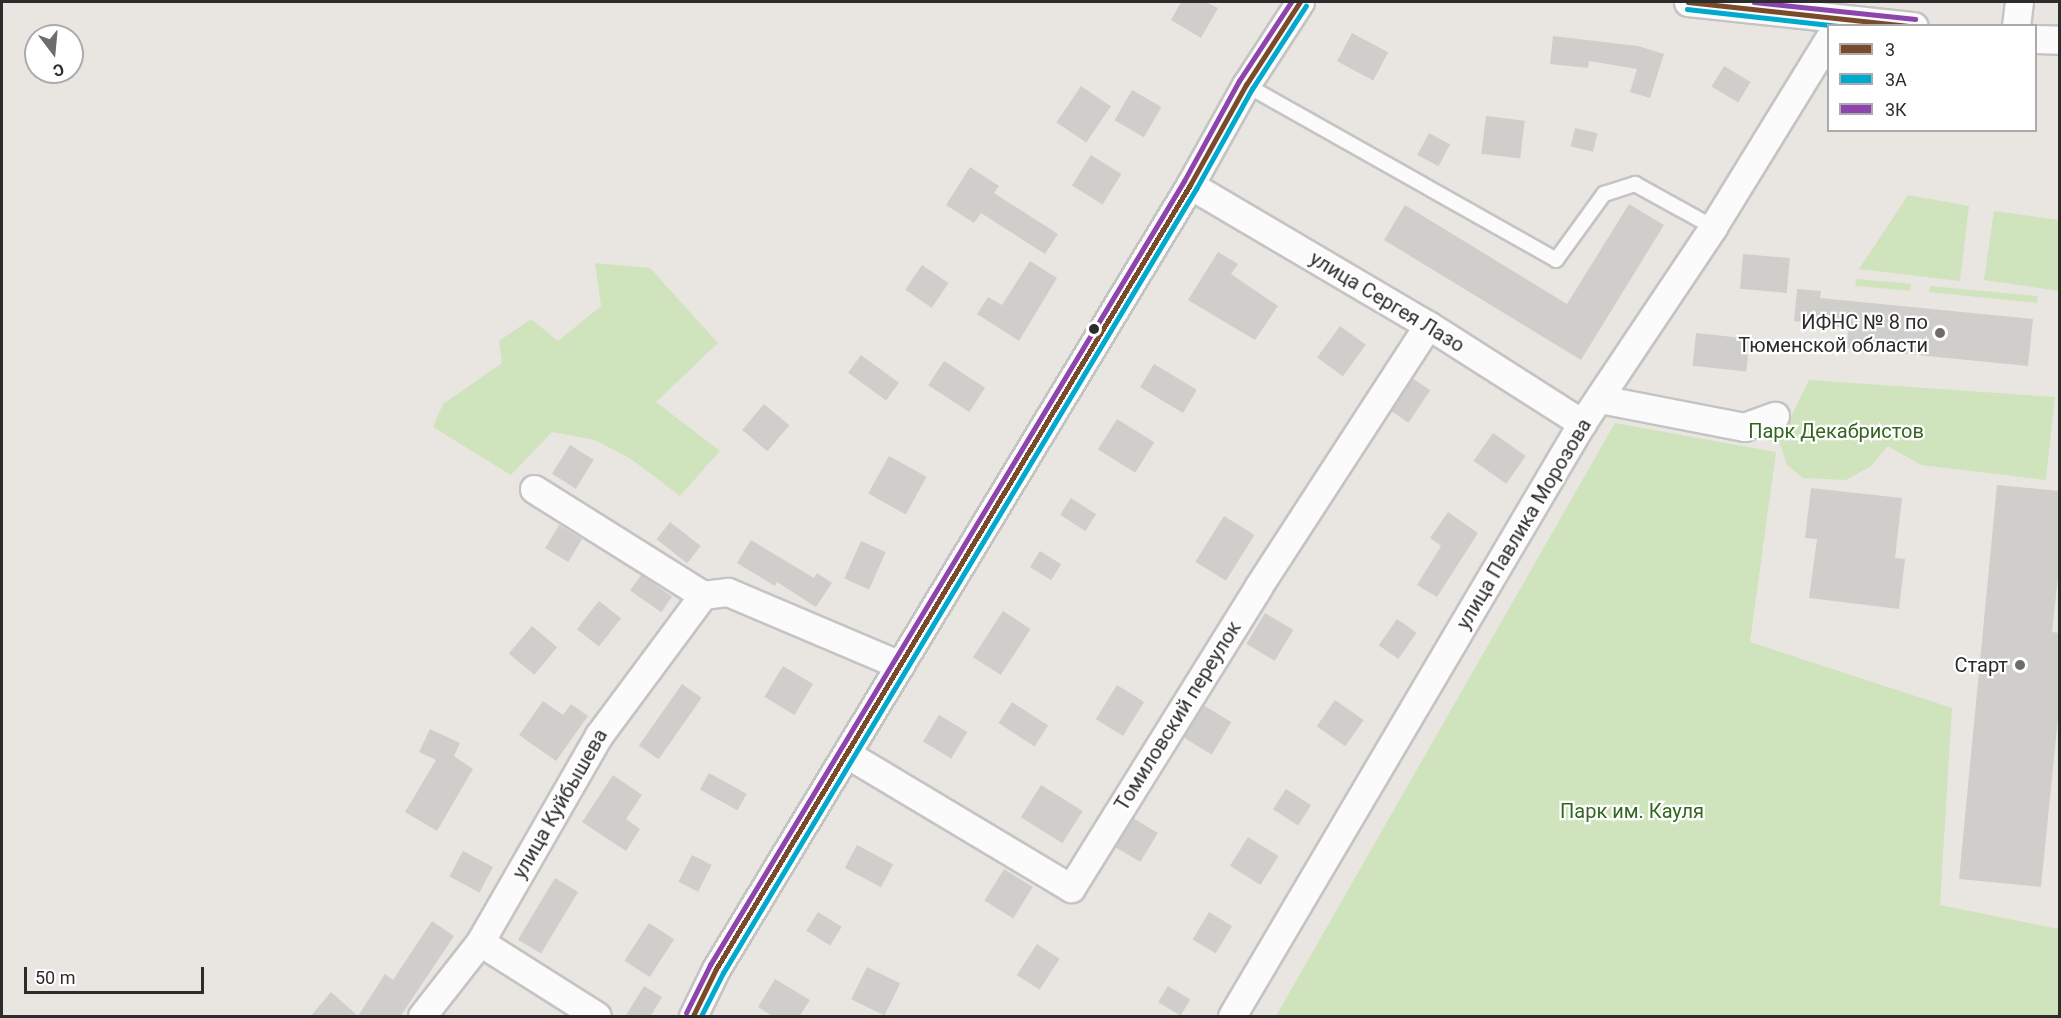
<!DOCTYPE html>
<html>
<head>
<meta charset="utf-8">
<style>
	body { margin:0 }
	#map { position:relative; width:2061px; height:1018px; overflow:hidden; background:#e9e6e2; font-family:Roboto,sans-serif }
	div>[style] { position:absolute }
	[style*='--x'] { left:calc(var(--x)*1px); top:calc(var(--y)*1px); width:calc(var(--w)*1px); rotate:calc(var(--a)*1deg) }
	.green>* { inset:0; background:#cfe3bd; transform-origin:0 0 }
	.building>* { inset:0; background:#d0cecb; transform-origin:0 0 }
	.roads { filter:drop-shadow(2px 0 #c5c4c4) drop-shadow(-2px 0 #c5c4c4) drop-shadow(0 2px #c5c4c4) drop-shadow(0 -2px #c5c4c4) }
	.service>* { height:14px; margin:-7px; padding:0 7px; transform-origin:7px; border-radius:7px; background:#fcfbfb }
	.minor>* { height:27px; margin:-13.5px; padding:0 13.5px; transform-origin:13.5px; border-radius:13.5px; background:#fcfbfb }
	.bus-1>* { height:4.5px; margin:-2.25px; padding:0 2.25px; transform-origin:2.25px; border-radius:2.25px; background:#7a4b2a }
	.bus-2>* { height:4.5px; margin:-2.25px; padding:0 2.25px; transform-origin:2.25px; border-radius:2.25px; background:#00a9ce }
	.bus-3>* { height:4.5px; margin:-2.25px; padding:0 2.25px; transform-origin:2.25px; border-radius:2.25px; background:#8e44ad }
	.dots>* { width:16px; height:16px; translate:-50% -50%; box-sizing:border-box; border:3px solid #fff; border-radius:50% }
	span { translate:-50% -50%; white-space:nowrap; text-align:center; line-height:1.15; -webkit-text-stroke:4.5px #fff; paint-order:stroke }
	.street-label { font-size:20px; color:#2c2c2c }
	.poi-label { font-size:20px; color:#2c2c2c }
	.right { translate:-100% -50%; text-align:right }
	.park-label { font-size:20px; color:#32661f }
	.frame { position:absolute; inset:0; border:3px solid #2c2c2c; pointer-events:none }
	.legend { position:absolute; left:1827px; top:24px; width:210px; height:108px; box-sizing:border-box; background:#fff; border:2px solid #ababab; margin:0; padding:8px 10px; list-style:none; font-size:18px; color:#2c2c2c }
	.legend li { display:flex; align-items:center; gap:12px; height:30px }
	.legend b { width:30px; border:2px solid #ababab }
	.north { position:absolute; left:24px; top:24px; width:60px; height:60px; box-sizing:border-box; background:#fff; border:2px solid #ababab; border-radius:50%; rotate:164deg; font-size:16px; font-weight:700; line-height:24px; text-align:center; color:#2c2c2c }
	.north::after { content:''; display:block; margin:auto; width:21px; height:27px; background:#6e6d6c; clip-path:polygon(50% 0,100% 100%,50% 72%,0 100%) }
	.scale { position:absolute; left:24px; top:967px; width:180px; height:27px; box-sizing:border-box; border:3px solid #2c2c2c; border-top:0; padding-left:8px; font-size:18px; line-height:21px; white-space:nowrap; color:#2c2c2c; -webkit-text-stroke:4px #fff; paint-order:stroke }
</style>
</head>
<body>
<div id="map">
	<div class="green">
		<i style="clip-path:polygon(1908px 195px,1969px 206px,1960px 281px,1859px 269px)"></i>
		<i style="clip-path:polygon(1994px 211px,2059px 220px,2059px 291px,1984px 280px)"></i>
		<i style="clip-path:polygon(595px 263px,650px 268px,718px 343px,656px 402px,720px 451px,680px 496px,631px 459px,595px 440px,552px 432px,511px 475px,433px 427px,443px 404px,502px 363px,499px 341px,531px 319px,558px 341px,601px 306px)"></i>
		<i style="left:1856px;top:279px;width:55px;height:7px;rotate:5deg"></i>
		<i style="clip-path:polygon(1930px 286px,2038px 296px,2037px 303px,1929px 292px)"></i>
		<i style="clip-path:polygon(1809px 380px,2055px 397px,2046px 480px,1921px 465px,1888px 446px,1871px 466px,1846px 480px,1803px 478px,1787px 465px,1779px 441px)"></i>
		<i style="clip-path:polygon(1615px 423px,1776px 452px,1750px 642px,1952px 708px,1940px 905px,2059px 929px,2059px 1016px,1276px 1016px)"></i>
	</div>
	<div class="building">
		<i style="clip-path:polygon(1181px 2px,1206px 2px,1218px 8px,1201px 38px,1171px 20px)"></i>
		<i style="left:1352px;top:33px;width:41px;height:32px;rotate:28deg"></i>
		<i style="clip-path:polygon(1553px 36px,1638px 46px,1664px 54px,1650px 98px,1630px 92px,1637px 69px,1589px 61px,1588px 68px,1550px 64px)"></i>
		<i style="left:1724px;top:66px;width:31px;height:24px;rotate:31deg"></i>
		<i style="left:1081px;top:86px;width:36px;height:44px;rotate:34deg"></i>
		<i style="left:1132px;top:90px;width:34px;height:35px;rotate:30deg"></i>
		<i style="left:1486px;top:116px;width:39px;height:38px;rotate:7deg"></i>
		<i style="left:1575px;top:128px;width:23px;height:19px;rotate:13deg"></i>
		<i style="left:1429px;top:133px;width:24px;height:25px;rotate:28deg"></i>
		<i style="left:1091px;top:155px;width:36px;height:36px;rotate:32deg"></i>
		<i style="clip-path:polygon(970px 167px,999px 186px,994px 193px,1058px 234px,1045px 254px,981px 213px,974px 223px,946px 205px)"></i>
		<i style="clip-path:polygon(1629px 204px,1664px 225px,1581px 360px,1384px 240px,1405px 205px,1567px 304px)"></i>
		<i style="clip-path:polygon(1218px 252px,1238px 264px,1231px 274px,1278px 306px,1255px 340px,1188px 300px)"></i>
		<i style="left:1743px;top:254px;width:47px;height:35px;rotate:5deg"></i>
		<i style="clip-path:polygon(1030px 261px,1057px 278px,1019px 341px,977px 314px,988px 297px,1002px 305px)"></i>
		<i style="left:922px;top:265px;width:32px;height:30px;rotate:34deg"></i>
		<i style="clip-path:polygon(1797px 289px,1821px 291px,1820px 298px,2033px 319px,2028px 366px,1846px 348px,1849px 328px,1794px 321px)"></i>
		<i style="left:1340px;top:326px;width:32px;height:39px;rotate:36deg"></i>
		<i style="left:1696px;top:333px;width:54px;height:33px;rotate:6deg"></i>
		<i style="left:861px;top:355px;width:47px;height:22px;rotate:36deg"></i>
		<i style="left:944px;top:361px;width:49px;height:29px;rotate:33deg"></i>
		<i style="left:1154px;top:364px;width:50px;height:27px;rotate:31deg"></i>
		<i style="left:1412px;top:378px;width:22px;height:39px;rotate:34deg"></i>
		<i style="left:764px;top:404px;width:33px;height:34px;rotate:40deg"></i>
		<i style="left:1117px;top:419px;width:44px;height:36px;rotate:32deg"></i>
		<i style="left:1493px;top:433px;width:40px;height:34px;rotate:35deg"></i>
		<i style="left:570px;top:445px;width:28px;height:34px;rotate:32deg"></i>
		<i style="left:889px;top:456px;width:43px;height:43px;rotate:29deg"></i>
		<i style="clip-path:polygon(1997px 485px,2060px 491px,2060px 559px,2052px 632px,2060px 633px,2060px 698px,2041px 887px,1959px 879px)"></i>
		<i style="clip-path:polygon(1811px 488px,1902px 498px,1895px 558px,1905px 559px,1899px 609px,1809px 598px,1817px 539px,1805px 538px)"></i>
		<i style="left:1071px;top:498px;width:30px;height:20px;rotate:33deg"></i>
		<i style="clip-path:polygon(1448px 512px,1478px 533px,1437px 597px,1417px 585px,1441px 546px,1430px 538px)"></i>
		<i style="left:1224px;top:516px;width:36px;height:54px;rotate:32deg"></i>
		<i style="left:670px;top:522px;width:39px;height:22px;rotate:38deg"></i>
		<i style="left:559px;top:525px;width:27px;height:27px;rotate:31deg"></i>
		<i style="clip-path:polygon(751px 540px,814px 578px,817px 573px,832px 583px,816px 607px,777px 582px,775px 586px,737px 563px)"></i>
		<i style="left:861px;top:541px;width:27px;height:41px;rotate:24deg"></i>
		<i style="left:1040px;top:551px;width:25px;height:19px;rotate:32deg"></i>
		<i style="left:641px;top:575px;width:38px;height:19px;rotate:35deg"></i>
		<i style="left:599px;top:601px;width:28px;height:36px;rotate:38deg"></i>
		<i style="left:1003px;top:611px;width:33px;height:55px;rotate:33deg"></i>
		<i style="left:1265px;top:613px;width:33px;height:36px;rotate:31deg"></i>
		<i style="left:1397px;top:619px;width:24px;height:32px;rotate:35deg"></i>
		<i style="left:532px;top:626px;width:33px;height:36px;rotate:40deg"></i>
		<i style="left:783px;top:666px;width:35px;height:36px;rotate:31deg"></i>
		<i style="left:682px;top:684px;width:24px;height:75px;rotate:35deg"></i>
		<i style="left:1117px;top:685px;width:32px;height:40px;rotate:32deg"></i>
		<i style="left:1335px;top:700px;width:35px;height:32px;rotate:35deg"></i>
		<i style="clip-path:polygon(543px 701px,563px 715px,571px 704px,588px 716px,556px 761px,519px 735px)"></i>
		<i style="left:1012px;top:702px;width:43px;height:25px;rotate:33deg"></i>
		<i style="left:1203px;top:705px;width:33px;height:38px;rotate:31deg"></i>
		<i style="left:939px;top:715px;width:33px;height:31px;rotate:31deg"></i>
		<i style="clip-path:polygon(430px 729px,460px 743px,454px 756px,473px 769px,437px 831px,405px 812px,436px 760px,419px 752px)"></i>
		<i style="left:709px;top:773px;width:43px;height:19px;rotate:29deg"></i>
		<i style="clip-path:polygon(613px 775px,642px 795px,626px 819px,640px 829px,626px 851px,582px 822px)"></i>
		<i style="left:1041px;top:785px;width:49px;height:38px;rotate:32deg"></i>
		<i style="left:1286px;top:789px;width:30px;height:24px;rotate:33deg"></i>
		<i style="left:1133px;top:818px;width:29px;height:34px;rotate:31deg"></i>
		<i style="left:1248px;top:837px;width:36px;height:34px;rotate:32deg"></i>
		<i style="left:857px;top:845px;width:41px;height:26px;rotate:28deg"></i>
		<i style="left:463px;top:851px;width:34px;height:29px;rotate:28deg"></i>
		<i style="left:692px;top:855px;width:22px;height:30px;rotate:27deg"></i>
		<i style="left:1004px;top:869px;width:34px;height:37px;rotate:32deg"></i>
		<i style="left:555px;top:878px;width:27px;height:72px;rotate:31deg"></i>
		<i style="left:818px;top:912px;width:28px;height:22px;rotate:32deg"></i>
		<i style="left:1209px;top:912px;width:27px;height:32px;rotate:31deg"></i>
		<i style="clip-path:polygon(432px 921px,454px 936px,400px 1017px,310px 1017px,331px 992px,358px 1016px,385px 974px,393px 980px)"></i>
		<i style="left:649px;top:923px;width:30px;height:45px;rotate:33deg"></i>
		<i style="left:1037px;top:944px;width:27px;height:37px;rotate:33deg"></i>
		<i style="left:867px;top:967px;width:37px;height:36px;rotate:26deg"></i>
		<i style="clip-path:polygon(775px 979px,810px 1000px,799px 1017px,774px 1017px,758px 1007px)"></i>
		<i style="clip-path:polygon(644px 986px,662px 997px,650px 1017px,625px 1017px)"></i>
		<i style="left:1168px;top:986px;width:26px;height:19px;rotate:31deg"></i>
	</div>
	<div class="roads">
		<div class="service">
			<i style="--x:1246;--y:85;--w:356;--a:29.4"></i>
			<i style="--x:1556;--y:260;--w:82;--a:-54"></i>
			<i style="--x:1604;--y:194;--w:33;--a:-18"></i>
			<i style="--x:1635;--y:184;--w:89;--a:28.9"></i>
		</div>
		<div class="minor">
			<i style="--x:1688;--y:2;--w:227;--a:6.1"></i>
			<i style="--x:2016;--y:26;--w:24;--a:-83"></i>
			<i style="--x:2036;--y:39;--w:24;--a:2"></i>
			<i style="--x:1190;--y:185;--w:276;--a:30.5"></i>
			<i style="--x:1428;--y:325;--w:183;--a:32.5"></i>
			<i style="--x:1600;--y:399;--w:147;--a:11"></i>
			<i style="--x:1744;--y:427;--w:33;--a:-20"></i>
			<i style="--x:534;--y:489;--w:199;--a:32.1"></i>
			<i style="--x:703;--y:595;--w:25;--a:-7"></i>
			<i style="--x:728;--y:592;--w:187;--a:23"></i>
			<i style="--x:847;--y:754;--w:261;--a:30.9"></i>
			<i style="--x:1071;--y:888;--w:354;--a:-58.1"></i>
			<i style="--x:1258;--y:587;--w:312;--a:-57"></i>
			<i style="--x:480;--y:942;--w:138;--a:32.3"></i>
			<i style="--x:422;--y:1016;--w:94;--a:-51.9"></i>
			<i style="--x:480;--y:942;--w:239;--a:-60.1"></i>
			<i style="--x:599;--y:735;--w:174;--a:-53.4"></i>
			<i style="--x:693;--y:1016;--w:52;--a:-63.9"></i>
			<i style="--x:716;--y:969;--w:916;--a:-58.84"></i>
			<i style="--x:1190;--y:185;--w:115;--a:-60.8"></i>
			<i style="--x:1246;--y:85;--w:99;--a:-57"></i>
			<i style="--x:1232;--y:1016;--w:689;--a:-59.45"></i>
			<i style="--x:1582;--y:423;--w:236;--a:-56.2"></i>
			<i style="--x:1713;--y:227;--w:220;--a:-58.4"></i>
		</div>
	</div>
	<div class="bus-1">
		<i style="--x:1688;--y:2;--w:222;--a:6.2"></i>
		<i style="--x:693;--y:1016;--w:52;--a:-63.9"></i>
		<i style="--x:716;--y:969;--w:916;--a:-58.84"></i>
		<i style="--x:1190;--y:185;--w:115;--a:-60.8"></i>
		<i style="--x:1246;--y:85;--w:99;--a:-57"></i>
	</div>
	<div class="bus-2">
		<i style="--x:1687;--y:9;--w:152;--a:6.4"></i>
		<i style="--x:701;--y:1016;--w:48;--a:-62.9"></i>
		<i style="--x:723;--y:973;--w:916;--a:-58.9"></i>
		<i style="--x:1196;--y:189;--w:115;--a:-60.8"></i>
		<i style="--x:1252;--y:89;--w:99;--a:-57"></i>
	</div>
	<div class="bus-3">
		<i style="--x:1754;--y:2;--w:162;--a:6"></i>
		<i style="--x:686;--y:1013;--w:54;--a:-63.4"></i>
		<i style="--x:710;--y:965;--w:916;--a:-58.84"></i>
		<i style="--x:1184;--y:181;--w:114;--a:-61.2"></i>
		<i style="--x:1239;--y:81;--w:95;--a:-56.6"></i>
	</div>
	<div class="dots">
		<i style="left:1094px;top:329px;background:#2c2c2c"></i>
		<i style="left:1940px;top:333px;background:#6e6d6c"></i>
		<i style="left:2020px;top:665px;background:#6e6d6c"></i>
	</div>
	<div class="street-label">
		<span style="left:1387px;top:302px;rotate:31deg">улица Сергея Лазо</span>
		<span style="left:1524px;top:524px;rotate:-59deg">улица Павлика Морозова</span>
		<span style="left:1178px;top:716px;rotate:-58deg">Томиловский переулок</span>
		<span style="left:560px;top:804px;rotate:-60deg">улица Куйбышева</span>
	</div>
	<div class="poi-label">
		<span class="right" style="left:1928px;top:334px">ИФНС № 8 по<br>Тюменской области</span>
		<span class="right" style="left:2008px;top:665px">Старт</span>
	</div>
	<div class="park-label">
		<span style="left:1836px;top:431px">Парк Декабристов</span>
		<span style="left:1632px;top:811px">Парк им. Кауля</span>
	</div>
	<div class="frame"></div>
	<ul class="legend">
	<li><b style="height:8px;background:#7a4b2a"></b>3</li>
	<li><b style="height:8px;background:#00a9ce"></b>3А</li>
	<li><b style="height:8px;background:#8e44ad"></b>3К</li>
	</ul>
	<div class="north">С</div>
	<div class="scale">50 m</div>
</div>
</body>
</html>
